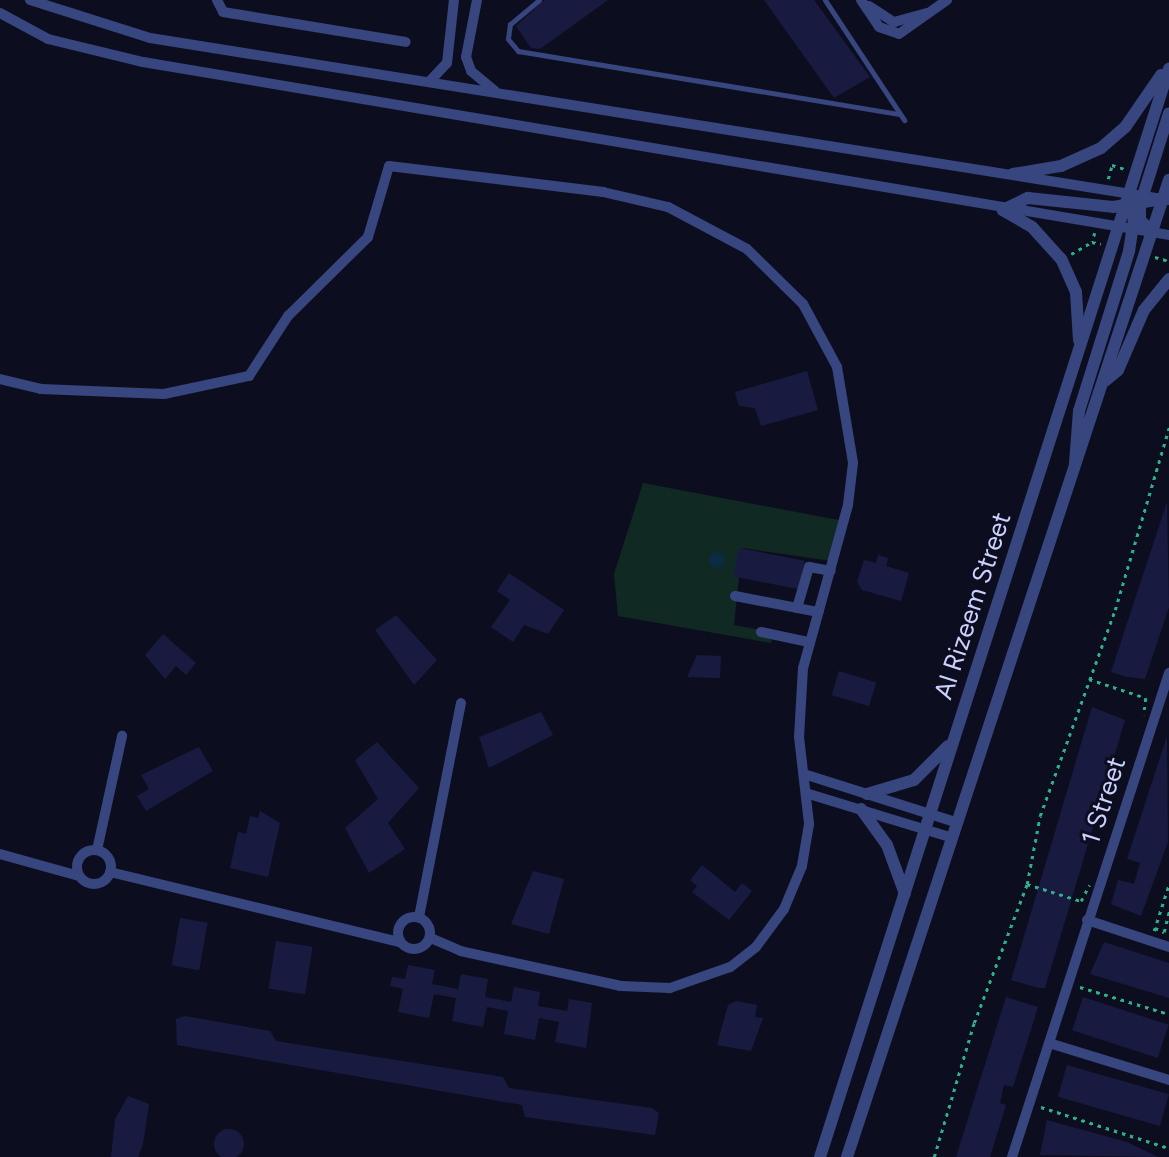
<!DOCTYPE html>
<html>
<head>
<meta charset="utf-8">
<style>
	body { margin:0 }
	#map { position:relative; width:1169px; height:1157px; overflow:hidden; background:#0c0e1f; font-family:Figtree,sans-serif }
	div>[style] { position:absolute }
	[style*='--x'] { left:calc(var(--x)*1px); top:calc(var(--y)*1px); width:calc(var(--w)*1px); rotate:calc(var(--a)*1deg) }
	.green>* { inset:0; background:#102922 }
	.water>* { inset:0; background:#0b2c40 }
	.round { border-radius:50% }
	.building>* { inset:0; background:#191a40; transform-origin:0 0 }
	.path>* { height:2.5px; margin-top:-1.25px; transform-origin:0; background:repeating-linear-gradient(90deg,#2db188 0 3.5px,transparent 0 8.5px) }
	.service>* { height:5px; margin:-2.5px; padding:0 2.5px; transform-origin:2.5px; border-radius:2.5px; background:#37467f }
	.minor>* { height:10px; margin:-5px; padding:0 5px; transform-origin:5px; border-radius:5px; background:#37467f }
	.minor>.ring { margin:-5px; padding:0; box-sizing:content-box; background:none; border:10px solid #37467f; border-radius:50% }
	.tertiary>* { height:12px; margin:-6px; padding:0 6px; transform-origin:6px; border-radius:6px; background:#37467f }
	span { translate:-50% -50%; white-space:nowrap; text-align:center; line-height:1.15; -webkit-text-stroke:6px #0c0e1f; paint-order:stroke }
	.street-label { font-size:26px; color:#cbd2ff }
</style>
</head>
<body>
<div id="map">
	<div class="green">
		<i style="clip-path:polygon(643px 483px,844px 521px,832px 561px,742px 548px,734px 625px,773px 632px,771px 643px,618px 616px,614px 574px)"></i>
	</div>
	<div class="water">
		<i class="round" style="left:709px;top:552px;width:16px;height:16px"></i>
	</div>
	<div class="building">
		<i style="clip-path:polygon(544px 0,608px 0,540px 49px,531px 48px,516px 26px)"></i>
		<i style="clip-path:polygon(764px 0,814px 0,870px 77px,834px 98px)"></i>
		<i style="clip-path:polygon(807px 371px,818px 410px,761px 426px,755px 408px,739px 406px,735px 392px)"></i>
		<i style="clip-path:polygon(1167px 502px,1169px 607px,1145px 679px,1127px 677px,1111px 672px)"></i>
		<i style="left:739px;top:548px;width:67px;height:29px;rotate:11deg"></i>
		<i style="clip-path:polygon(878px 555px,888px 558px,886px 566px,909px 573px,901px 601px,862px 590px,857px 582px,864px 560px,876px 563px)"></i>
		<i style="clip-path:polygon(509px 573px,564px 610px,548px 634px,524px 625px,513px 642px,491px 627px,510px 600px,497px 591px)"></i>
		<i style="clip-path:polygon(396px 615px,437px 660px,414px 685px,375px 630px)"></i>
		<i style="clip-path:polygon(163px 634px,196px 663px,186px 675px,176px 666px,165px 679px,145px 655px)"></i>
		<i style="clip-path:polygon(697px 655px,721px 656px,720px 678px,687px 677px)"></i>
		<i style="left:839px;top:671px;width:39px;height:25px;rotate:17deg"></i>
		<i style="clip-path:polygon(1092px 707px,1125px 720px,1045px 988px,1039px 988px,1011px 980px)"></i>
		<i style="clip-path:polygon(541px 712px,553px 735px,489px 768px,479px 737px)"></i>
		<i style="clip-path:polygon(1167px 736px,1168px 842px,1141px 916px,1111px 904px,1118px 880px,1134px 884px,1140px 863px,1127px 859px)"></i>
		<i style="clip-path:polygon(377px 742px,419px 788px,388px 823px,405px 849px,369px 873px,345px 828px,378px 799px,355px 760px)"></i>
		<i style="clip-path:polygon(199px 747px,213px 771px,146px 811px,137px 796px,149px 789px,141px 775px)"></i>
		<i style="clip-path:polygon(260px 811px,280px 823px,268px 877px,230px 868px,238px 832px,246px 834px,250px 816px,258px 818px)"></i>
		<i style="clip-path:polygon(702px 865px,735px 892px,742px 883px,752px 891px,729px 920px,692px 892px,697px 886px,690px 880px)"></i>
		<i style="clip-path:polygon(533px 871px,564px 879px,549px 934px,511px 924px)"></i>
		<i style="left:180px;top:918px;width:28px;height:48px;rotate:10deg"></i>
		<i style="left:276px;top:941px;width:37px;height:48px;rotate:9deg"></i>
		<i style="clip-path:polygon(1104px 942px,1169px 963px,1169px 998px,1090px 974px)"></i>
		<i style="clip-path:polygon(408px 965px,435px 970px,432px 984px,458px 989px,461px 974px,488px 979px,485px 997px,511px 1002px,514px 987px,540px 992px,538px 1006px,567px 1011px,569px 999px,592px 1003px,586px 1048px,555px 1042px,559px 1022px,539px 1018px,535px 1040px,504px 1034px,508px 1011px,487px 1007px,483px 1027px,452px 1021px,456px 998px,434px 994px,429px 1018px,398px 1012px,403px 989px,390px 986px,392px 977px,405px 979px)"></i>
		<i style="clip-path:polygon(1006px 997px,1038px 1007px,1013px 1087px,1004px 1085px,1000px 1103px,1006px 1105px,990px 1157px,956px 1157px)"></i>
		<i style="left:1083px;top:997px;width:90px;height:35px;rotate:18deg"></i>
		<i style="clip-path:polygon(736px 1001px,757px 1005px,755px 1017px,763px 1018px,751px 1051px,717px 1045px,728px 1005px)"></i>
		<i style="clip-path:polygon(185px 1016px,270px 1031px,276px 1041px,503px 1077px,509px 1088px,652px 1108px,659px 1113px,655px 1135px,525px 1117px,522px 1105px,177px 1045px,176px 1019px)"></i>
		<i style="left:1067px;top:1065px;width:106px;height:33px;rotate:16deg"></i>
		<i style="clip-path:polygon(128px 1096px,149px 1104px,143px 1144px,138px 1157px,111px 1157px,115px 1119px)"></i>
		<i style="clip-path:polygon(1047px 1120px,1127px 1142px,1158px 1157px,1040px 1155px)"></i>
		<i class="round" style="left:214px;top:1129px;width:30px;height:30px"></i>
	</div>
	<div class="path">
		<i style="--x:1108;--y:179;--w:15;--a:-74"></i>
		<i style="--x:1112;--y:165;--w:14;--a:17"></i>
		<i style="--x:1095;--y:233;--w:9;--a:108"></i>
		<i style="--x:1092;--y:242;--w:9;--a:13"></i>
		<i style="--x:1071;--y:254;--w:24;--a:-30"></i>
		<i style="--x:1155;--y:257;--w:15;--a:16"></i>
		<i style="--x:1089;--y:679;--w:60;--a:18.4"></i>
		<i style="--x:1146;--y:698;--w:17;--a:97"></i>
		<i style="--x:1027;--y:884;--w:57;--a:17.5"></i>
		<i style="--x:1081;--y:901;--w:18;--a:-63"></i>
		<i style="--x:1155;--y:928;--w:10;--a:24"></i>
		<i style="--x:1164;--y:932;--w:21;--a:-76"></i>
		<i style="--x:1154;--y:931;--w:49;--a:-72.3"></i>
		<i style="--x:1080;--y:987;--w:93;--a:16.9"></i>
		<i style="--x:1041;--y:1107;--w:134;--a:17.8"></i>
		<i style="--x:934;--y:1157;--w:140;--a:-73.4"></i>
		<i style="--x:974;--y:1023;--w:149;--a:-69.1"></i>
		<i style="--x:1027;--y:884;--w:69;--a:-79.2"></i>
		<i style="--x:1040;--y:816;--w:219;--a:-70"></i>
		<i style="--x:1115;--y:610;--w:190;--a:-73.5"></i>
	</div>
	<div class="service">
		<i style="--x:539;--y:0;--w:38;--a:140"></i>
		<i style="--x:510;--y:24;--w:15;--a:98"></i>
		<i style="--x:508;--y:39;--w:16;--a:50"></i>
		<i style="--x:518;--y:51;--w:385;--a:9.4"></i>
		<i style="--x:825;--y:0;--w:144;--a:56.6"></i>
	</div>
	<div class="minor">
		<i style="--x:30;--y:0;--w:126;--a:17.6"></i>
		<i style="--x:150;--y:38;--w:1032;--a:9.03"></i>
		<i style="--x:217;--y:0;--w:13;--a:63"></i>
		<i style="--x:223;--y:12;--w:185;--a:9.3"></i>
		<i style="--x:477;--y:0;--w:58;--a:100.9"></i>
		<i style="--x:466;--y:57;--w:15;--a:70"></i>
		<i style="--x:471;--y:71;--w:31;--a:40"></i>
		<i style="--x:861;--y:0;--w:32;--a:56"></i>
		<i style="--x:879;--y:27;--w:21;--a:19"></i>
		<i style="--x:899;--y:34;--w:59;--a:-35.3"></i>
		<i style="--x:869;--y:6;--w:30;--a:33"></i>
		<i style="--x:894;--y:22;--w:35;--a:-15"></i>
		<i style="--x:0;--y:13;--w:55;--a:28.4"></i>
		<i style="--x:48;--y:39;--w:98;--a:13.6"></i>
		<i style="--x:143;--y:62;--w:1040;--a:9.57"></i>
		<i style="--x:430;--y:81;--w:25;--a:-47"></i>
		<i style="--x:447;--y:63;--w:63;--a:-83.7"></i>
		<i style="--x:0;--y:379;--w:42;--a:13.7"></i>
		<i style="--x:41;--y:389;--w:123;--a:2.3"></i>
		<i style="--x:164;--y:394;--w:87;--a:-12"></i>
		<i style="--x:249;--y:376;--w:72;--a:-57"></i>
		<i style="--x:288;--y:316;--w:112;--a:-44.6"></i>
		<i style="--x:368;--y:237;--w:74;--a:-73.5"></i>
		<i style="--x:389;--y:166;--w:216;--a:6.9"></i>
		<i style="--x:603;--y:192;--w:67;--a:13"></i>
		<i style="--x:668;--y:207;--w:89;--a:28"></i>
		<i style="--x:747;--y:249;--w:78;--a:44.5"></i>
		<i style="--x:803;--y:304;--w:72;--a:61.6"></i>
		<i style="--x:837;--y:367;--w:97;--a:80.5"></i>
		<i style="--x:853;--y:463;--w:42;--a:96.8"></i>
		<i style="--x:848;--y:505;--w:169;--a:105.4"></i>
		<i style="--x:803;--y:668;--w:69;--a:93.3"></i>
		<i style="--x:799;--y:737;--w:88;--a:83.4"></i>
		<i style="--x:809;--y:824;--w:43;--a:99.5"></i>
		<i style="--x:802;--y:866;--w:47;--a:112.7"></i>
		<i style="--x:784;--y:909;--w:47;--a:126.4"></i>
		<i style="--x:756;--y:947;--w:33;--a:142"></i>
		<i style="--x:730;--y:967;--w:64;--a:160.7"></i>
		<i style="--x:670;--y:988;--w:49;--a:-177.7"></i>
		<i style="--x:621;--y:986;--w:164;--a:-167.7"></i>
		<i style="--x:461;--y:951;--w:34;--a:-157"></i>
		<i style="--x:735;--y:596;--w:85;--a:10.9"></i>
		<i style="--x:797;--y:608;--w:43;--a:-73.7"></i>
		<i style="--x:809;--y:567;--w:22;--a:10"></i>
		<i style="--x:761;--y:632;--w:49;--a:11.8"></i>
		<i style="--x:807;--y:775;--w:155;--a:17.6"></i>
		<i style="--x:809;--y:794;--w:147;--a:17"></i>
		<i class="ring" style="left:77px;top:850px;width:24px;height:24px"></i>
		<i style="--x:97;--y:850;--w:117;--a:-77.6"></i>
		<i style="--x:0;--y:854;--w:82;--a:15.6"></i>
		<i style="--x:110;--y:872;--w:298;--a:13.6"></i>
		<i class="ring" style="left:398px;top:917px;width:22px;height:22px"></i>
		<i style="--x:419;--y:917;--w:218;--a:-78.9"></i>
		<i style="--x:1087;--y:920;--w:86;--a:18.2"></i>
		<i style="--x:1049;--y:1043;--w:126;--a:17.1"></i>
		<i style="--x:1012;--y:1157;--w:509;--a:-72.03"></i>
	</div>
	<div class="tertiary">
		<i style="--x:1013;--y:174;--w:49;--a:-9.5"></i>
		<i style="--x:1061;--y:166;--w:44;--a:-24.2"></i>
		<i style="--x:1101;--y:148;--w:33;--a:-41"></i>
		<i style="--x:1126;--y:126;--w:62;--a:-55.5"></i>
		<i style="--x:1152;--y:232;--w:17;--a:-135"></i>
		<i style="--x:1140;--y:220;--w:15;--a:-90"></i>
		<i style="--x:1140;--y:205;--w:96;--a:-72.5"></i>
		<i style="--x:1079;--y:340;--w:48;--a:-93.6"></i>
		<i style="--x:1076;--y:292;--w:36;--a:-114"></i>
		<i style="--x:1061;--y:259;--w:43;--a:-132.2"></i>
		<i style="--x:1032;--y:227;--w:34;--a:-150"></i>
		<i style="--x:1003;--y:210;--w:28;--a:-26"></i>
		<i style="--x:1028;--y:198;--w:85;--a:6"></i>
		<i style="--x:1113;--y:207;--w:51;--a:-9.1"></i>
		<i style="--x:1105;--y:381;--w:17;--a:-40"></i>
		<i style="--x:1118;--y:370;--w:65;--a:-66.6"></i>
		<i style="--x:1144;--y:310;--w:40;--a:-51"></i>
		<i style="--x:1075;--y:463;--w:52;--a:-85.6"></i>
		<i style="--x:1079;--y:411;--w:168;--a:-72.6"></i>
		<i style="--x:1129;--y:251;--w:30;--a:-81"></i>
		<i style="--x:1134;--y:221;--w:22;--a:-103"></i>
		<i style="--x:867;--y:794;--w:49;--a:-16.6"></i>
		<i style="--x:914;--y:780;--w:48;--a:-45"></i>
		<i style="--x:861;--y:809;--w:44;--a:54.2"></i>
		<i style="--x:887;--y:845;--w:52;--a:69.8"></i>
		<i style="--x:820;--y:1157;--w:1143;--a:-72.22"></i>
		<i style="--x:847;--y:1157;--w:1029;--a:-71.76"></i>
	</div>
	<div class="street-label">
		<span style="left:973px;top:606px;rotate:-72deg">Al Rizeem Street</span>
		<span style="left:1104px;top:801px;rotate:-72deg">1 Street</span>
	</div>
</div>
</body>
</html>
